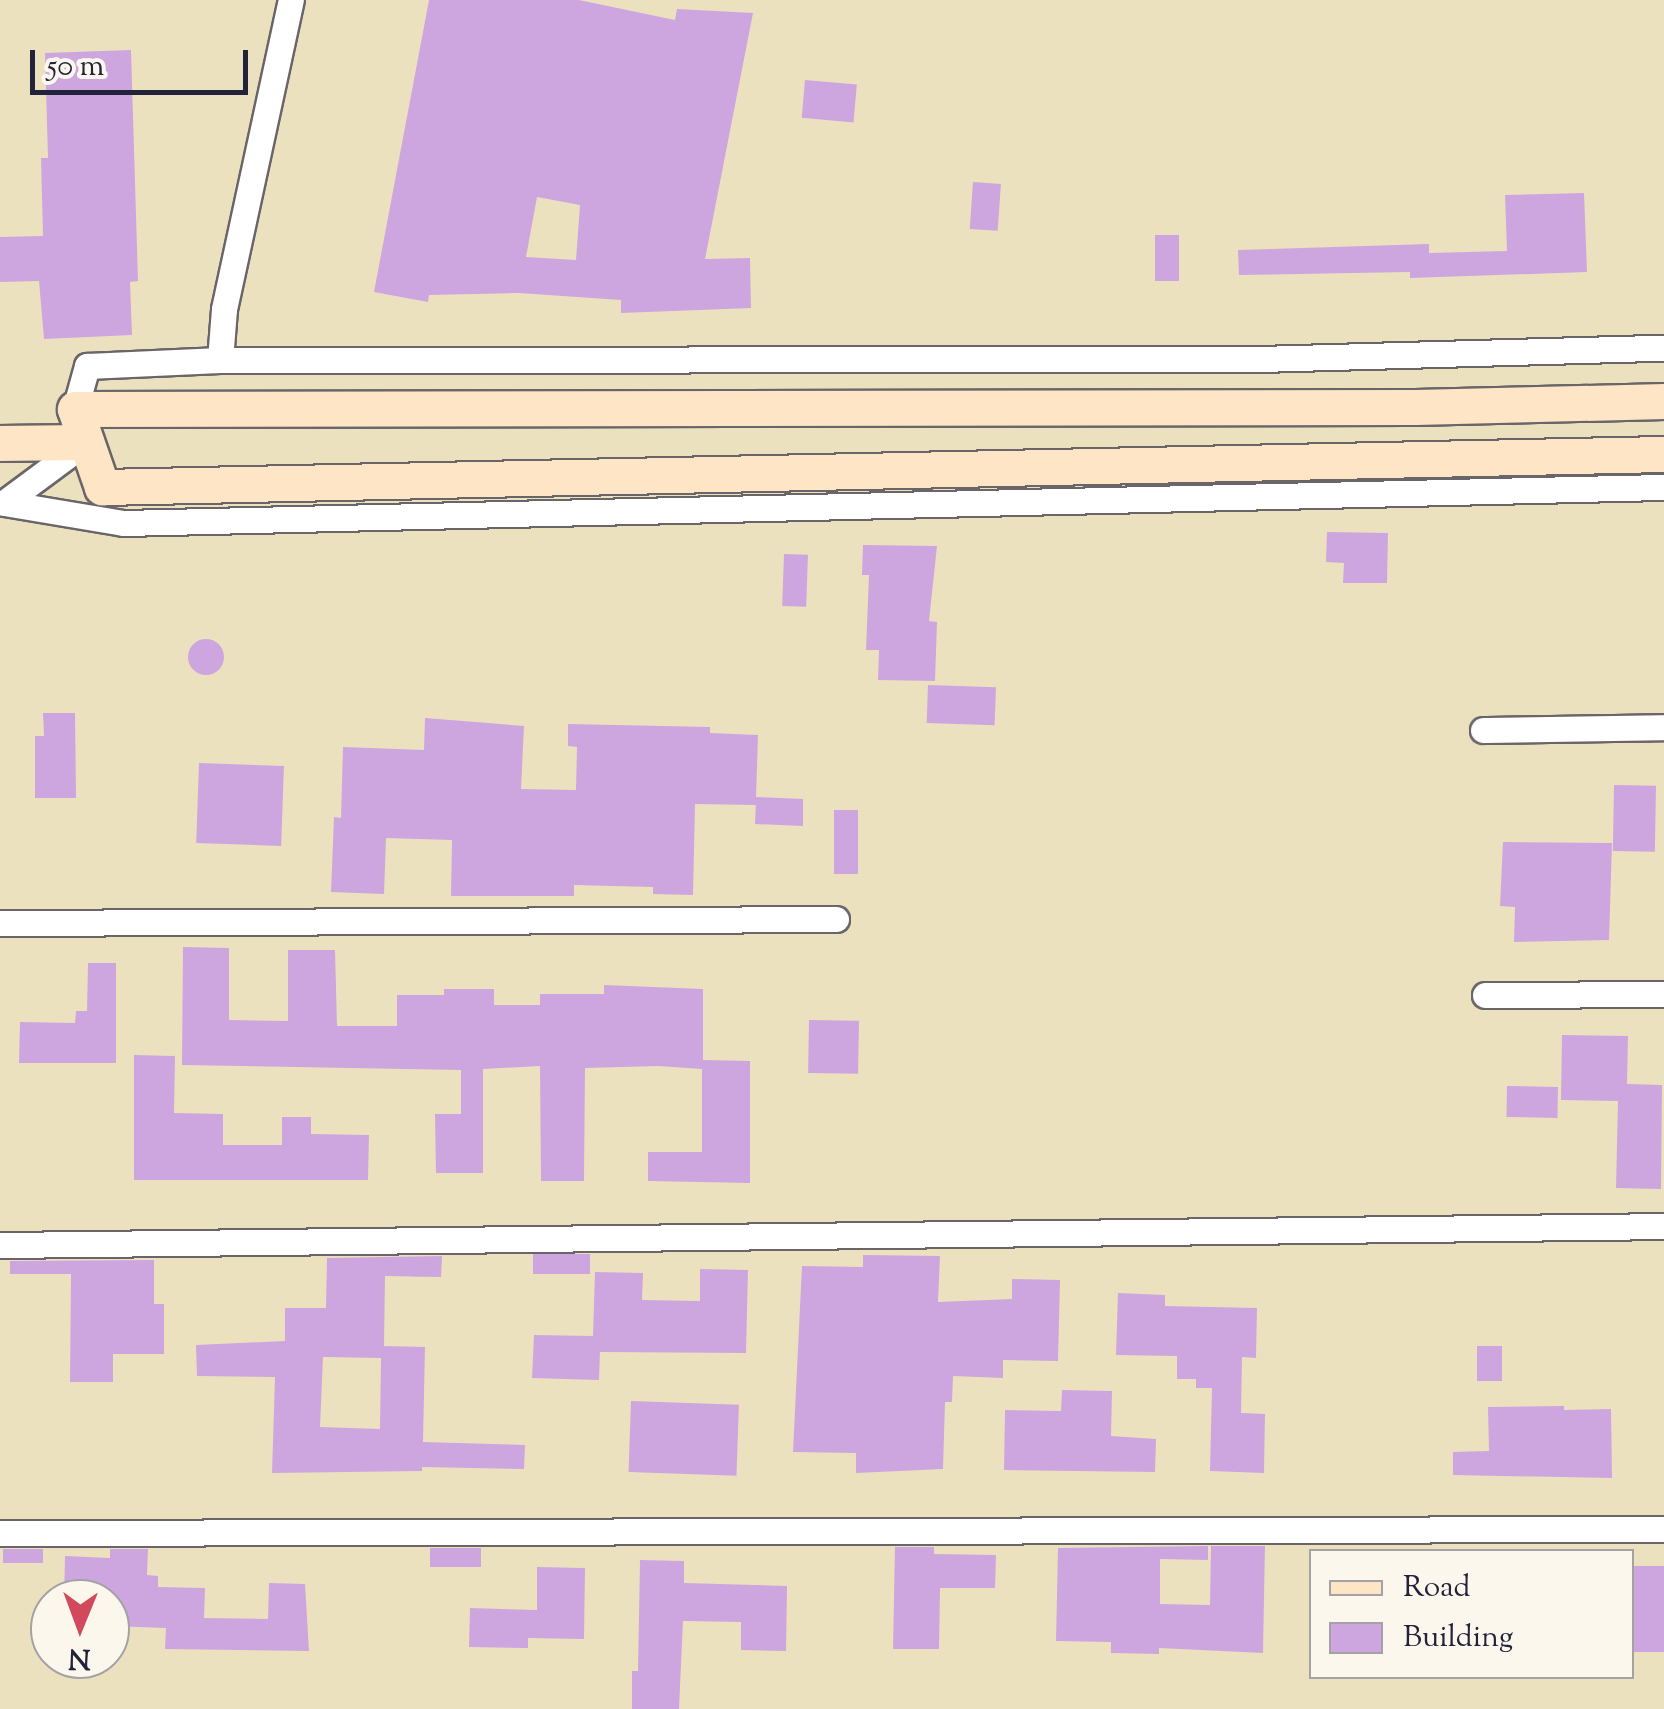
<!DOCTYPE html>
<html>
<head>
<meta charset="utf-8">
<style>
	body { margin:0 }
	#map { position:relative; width:1664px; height:1709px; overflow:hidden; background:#ece1bf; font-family:"Sorts Mill Goudy",serif }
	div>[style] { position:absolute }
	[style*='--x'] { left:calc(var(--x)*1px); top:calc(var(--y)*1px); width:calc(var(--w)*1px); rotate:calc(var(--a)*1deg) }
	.building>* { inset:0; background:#cda6df; transform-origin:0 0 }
	.round { border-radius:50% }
	.roads { filter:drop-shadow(2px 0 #696569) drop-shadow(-2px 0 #696569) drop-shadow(0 2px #696569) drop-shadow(0 -2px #696569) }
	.minor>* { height:25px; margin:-12.5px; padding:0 12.5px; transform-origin:12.5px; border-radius:12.5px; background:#fff }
	.secondary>* { height:35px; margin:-17.5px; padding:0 17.5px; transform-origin:17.5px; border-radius:17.5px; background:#fde5c5 }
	span { translate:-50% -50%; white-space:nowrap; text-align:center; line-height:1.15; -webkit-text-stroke:8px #fbf7ec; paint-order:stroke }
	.legend { position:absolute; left:1309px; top:1549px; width:325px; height:130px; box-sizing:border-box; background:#fbf7ec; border:2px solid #a4a2a5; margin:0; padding:12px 18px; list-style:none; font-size:30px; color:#22223b }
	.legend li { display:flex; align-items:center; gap:20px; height:50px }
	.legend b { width:50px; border:2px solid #a4a2a5 }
	.north { position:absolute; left:30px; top:1579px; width:100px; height:100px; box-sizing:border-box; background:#fbf7ec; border:2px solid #a4a2a5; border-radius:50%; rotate:181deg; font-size:28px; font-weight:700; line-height:40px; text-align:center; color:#22223b }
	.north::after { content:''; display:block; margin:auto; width:35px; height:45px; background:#d1495b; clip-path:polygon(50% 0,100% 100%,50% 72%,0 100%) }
	.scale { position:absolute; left:30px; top:50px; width:218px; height:45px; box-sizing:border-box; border:5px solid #22223b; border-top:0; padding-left:12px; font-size:30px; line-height:35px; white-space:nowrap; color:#22223b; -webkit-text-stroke:8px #fbf7ec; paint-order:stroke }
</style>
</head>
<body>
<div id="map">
	<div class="building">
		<i style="clip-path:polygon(evenodd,429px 0,579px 0,675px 20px,677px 9px,753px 13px,705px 259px,750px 258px,751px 308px,621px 313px,621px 300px,519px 293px,429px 295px,428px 302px,374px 292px,429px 0,537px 197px,580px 205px,576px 260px,526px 257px,537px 197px)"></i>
		<i style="clip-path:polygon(131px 50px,138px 281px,130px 282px,132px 335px,44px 339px,39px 281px,0 282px,0 237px,43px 236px,41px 158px,48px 158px,45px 53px)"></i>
		<i style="left:805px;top:80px;width:52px;height:38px;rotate:5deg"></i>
		<i style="left:973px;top:182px;width:28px;height:47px;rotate:4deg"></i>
		<i style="clip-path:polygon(1584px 193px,1587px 272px,1410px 278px,1410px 272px,1239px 275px,1238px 250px,1429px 244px,1429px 253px,1507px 251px,1505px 195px)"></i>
		<i style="left:1155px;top:235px;width:24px;height:46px"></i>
		<i style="clip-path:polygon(1327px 532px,1388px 533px,1387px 583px,1343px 583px,1344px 563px,1326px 562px)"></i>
		<i style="clip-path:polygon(863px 545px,937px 546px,929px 621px,937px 622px,935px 681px,878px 680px,879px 650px,866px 650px,869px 575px,862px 575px)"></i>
		<i style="left:784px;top:554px;width:24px;height:52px;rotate:2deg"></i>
		<i class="round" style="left:188px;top:639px;width:36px;height:36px"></i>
		<i style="left:928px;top:685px;width:68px;height:38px;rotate:2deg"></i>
		<i style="clip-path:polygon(43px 713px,75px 713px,76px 798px,35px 798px,35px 736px,44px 736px)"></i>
		<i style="clip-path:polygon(425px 718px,524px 726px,521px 789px,576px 790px,577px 747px,568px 746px,568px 724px,710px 727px,710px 733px,758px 735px,756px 797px,803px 799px,803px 826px,755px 824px,756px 799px,756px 805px,695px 804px,693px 895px,653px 894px,653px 887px,574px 885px,574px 896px,451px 896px,452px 840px,386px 838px,384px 894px,331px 892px,334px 817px,341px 818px,343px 747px,424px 750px)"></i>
		<i style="left:199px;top:763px;width:85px;height:80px;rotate:2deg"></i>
		<i style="left:1614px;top:785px;width:42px;height:66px;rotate:1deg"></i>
		<i style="left:834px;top:810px;width:24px;height:64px"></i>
		<i style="clip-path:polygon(1503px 842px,1612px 843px,1609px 940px,1514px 942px,1515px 907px,1500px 906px)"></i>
		<i style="clip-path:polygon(183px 947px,229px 948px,229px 1020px,288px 1021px,288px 950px,335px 950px,337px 1026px,397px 1026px,397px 995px,444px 995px,444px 989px,494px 989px,494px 1005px,540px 1005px,540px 994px,604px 994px,604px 985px,703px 989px,703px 1060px,750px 1061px,750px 1183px,648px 1181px,648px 1152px,702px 1152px,702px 1069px,658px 1066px,585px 1068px,584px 1181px,541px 1181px,540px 1066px,483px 1069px,483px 1173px,436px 1173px,435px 1114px,461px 1114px,461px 1070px,182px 1065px)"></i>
		<i style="clip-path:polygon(88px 963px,116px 963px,116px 1063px,19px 1063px,20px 1022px,75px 1023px,76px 1011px,87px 1011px)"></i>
		<i style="left:809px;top:1020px;width:50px;height:53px;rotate:1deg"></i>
		<i style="clip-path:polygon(1562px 1035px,1628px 1036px,1627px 1084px,1662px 1085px,1661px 1189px,1616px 1188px,1618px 1101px,1561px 1100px)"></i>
		<i style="clip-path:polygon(134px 1055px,175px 1056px,174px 1113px,223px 1114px,223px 1145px,282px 1145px,282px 1117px,311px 1117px,311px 1134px,369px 1135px,368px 1180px,134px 1180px)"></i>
		<i style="left:1507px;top:1086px;width:51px;height:31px;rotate:1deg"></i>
		<i style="left:590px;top:1254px;width:20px;height:57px;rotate:90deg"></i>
		<i style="clip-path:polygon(863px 1255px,940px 1256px,938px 1302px,1012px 1299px,1012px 1279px,1060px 1280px,1058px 1361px,1003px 1360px,1003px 1378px,953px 1376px,952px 1402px,945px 1402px,943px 1469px,856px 1473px,856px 1453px,793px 1452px,802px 1266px,863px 1267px)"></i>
		<i style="clip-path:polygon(evenodd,442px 1256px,441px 1277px,385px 1276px,384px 1346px,425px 1347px,423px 1442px,525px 1445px,524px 1469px,422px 1467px,422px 1471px,272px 1473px,275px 1377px,197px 1376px,196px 1345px,285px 1341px,285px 1308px,326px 1308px,327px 1258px,442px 1256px,323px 1357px,381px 1358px,380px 1429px,320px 1427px,323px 1357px)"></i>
		<i style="clip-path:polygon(154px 1260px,154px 1304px,164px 1304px,164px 1354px,113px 1354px,113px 1382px,70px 1382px,71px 1274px,10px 1274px,10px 1261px)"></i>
		<i style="clip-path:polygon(700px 1269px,748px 1270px,746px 1353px,600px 1352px,599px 1380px,532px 1378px,534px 1335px,593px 1336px,595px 1272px,643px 1273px,642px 1300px,700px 1301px)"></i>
		<i style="clip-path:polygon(1118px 1293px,1165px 1295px,1165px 1306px,1257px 1308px,1256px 1358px,1242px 1357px,1241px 1413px,1265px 1414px,1264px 1473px,1210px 1471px,1212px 1388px,1196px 1388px,1196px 1379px,1177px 1379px,1177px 1356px,1116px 1355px)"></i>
		<i style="left:1477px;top:1346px;width:25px;height:35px"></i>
		<i style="clip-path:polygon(1062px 1390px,1112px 1391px,1111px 1436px,1156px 1439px,1155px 1472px,1004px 1470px,1005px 1410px,1061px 1411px)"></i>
		<i style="left:631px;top:1401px;width:108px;height:71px;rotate:2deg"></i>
		<i style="clip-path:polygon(1564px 1406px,1564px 1410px,1611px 1409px,1612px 1478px,1453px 1475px,1453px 1452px,1489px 1451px,1488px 1407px)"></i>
		<i style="clip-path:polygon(1208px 1546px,1208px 1560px,1160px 1559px,1160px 1604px,1210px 1605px,1211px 1546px,1265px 1546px,1263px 1653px,1159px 1648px,1159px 1654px,1111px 1653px,1111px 1642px,1056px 1641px,1058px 1548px)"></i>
		<i style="clip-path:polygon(895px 1547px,934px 1547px,934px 1554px,996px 1555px,995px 1588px,940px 1588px,939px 1649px,893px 1649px)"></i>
		<i style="left:430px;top:1548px;width:51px;height:19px"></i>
		<i style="left:3px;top:1549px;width:40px;height:14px"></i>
		<i style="clip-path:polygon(110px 1549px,148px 1549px,147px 1575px,158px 1576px,158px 1587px,205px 1588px,204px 1618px,268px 1619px,269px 1583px,305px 1584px,309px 1651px,165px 1649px,166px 1628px,110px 1626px,110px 1599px,64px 1599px,65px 1556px,110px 1558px)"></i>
		<i style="clip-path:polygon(640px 1560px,684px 1561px,684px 1583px,787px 1586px,786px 1651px,741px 1650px,741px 1622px,683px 1621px,679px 1709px,632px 1709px,632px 1671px,638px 1671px)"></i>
		<i style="left:1632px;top:1566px;width:32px;height:86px"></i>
		<i style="clip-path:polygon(537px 1567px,585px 1568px,584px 1639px,528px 1638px,528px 1648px,469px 1647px,470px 1608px,537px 1610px)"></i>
	</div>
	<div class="roads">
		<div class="minor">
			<i style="--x:220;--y:360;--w:51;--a:-85.5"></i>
			<i style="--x:224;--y:309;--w:316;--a:-77.8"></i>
			<i style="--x:75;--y:409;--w:45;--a:-74.4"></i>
			<i style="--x:87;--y:366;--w:133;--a:-2.6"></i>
			<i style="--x:220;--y:360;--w:1039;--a:-0.06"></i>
			<i style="--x:1259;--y:359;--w:405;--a:-1.6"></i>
			<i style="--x:86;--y:442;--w:102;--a:143.4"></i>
			<i style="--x:4;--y:503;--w:121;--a:9.5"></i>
			<i style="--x:123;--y:523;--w:1541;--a:-1.34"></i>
			<i style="--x:1483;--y:730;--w:181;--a:-0.9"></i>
			<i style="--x:0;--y:923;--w:836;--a:-0.27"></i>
			<i style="--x:1485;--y:995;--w:179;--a:-0.3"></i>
			<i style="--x:0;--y:1245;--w:1664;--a:-0.65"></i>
			<i style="--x:0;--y:1533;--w:1664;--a:-0.14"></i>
		</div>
		<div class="secondary">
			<i style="--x:1664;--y:401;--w:249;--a:178.6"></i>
			<i style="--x:1415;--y:407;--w:1340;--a:179.91"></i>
			<i style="--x:75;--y:409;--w:83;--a:70.9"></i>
			<i style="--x:102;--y:487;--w:1562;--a:-1.21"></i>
			<i style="--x:0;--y:443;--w:86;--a:-0.7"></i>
		</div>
	</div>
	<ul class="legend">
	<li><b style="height:12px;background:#fde5c5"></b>Road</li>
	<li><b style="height:28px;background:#cda6df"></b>Building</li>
	</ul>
	<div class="north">N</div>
	<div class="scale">50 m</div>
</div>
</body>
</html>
